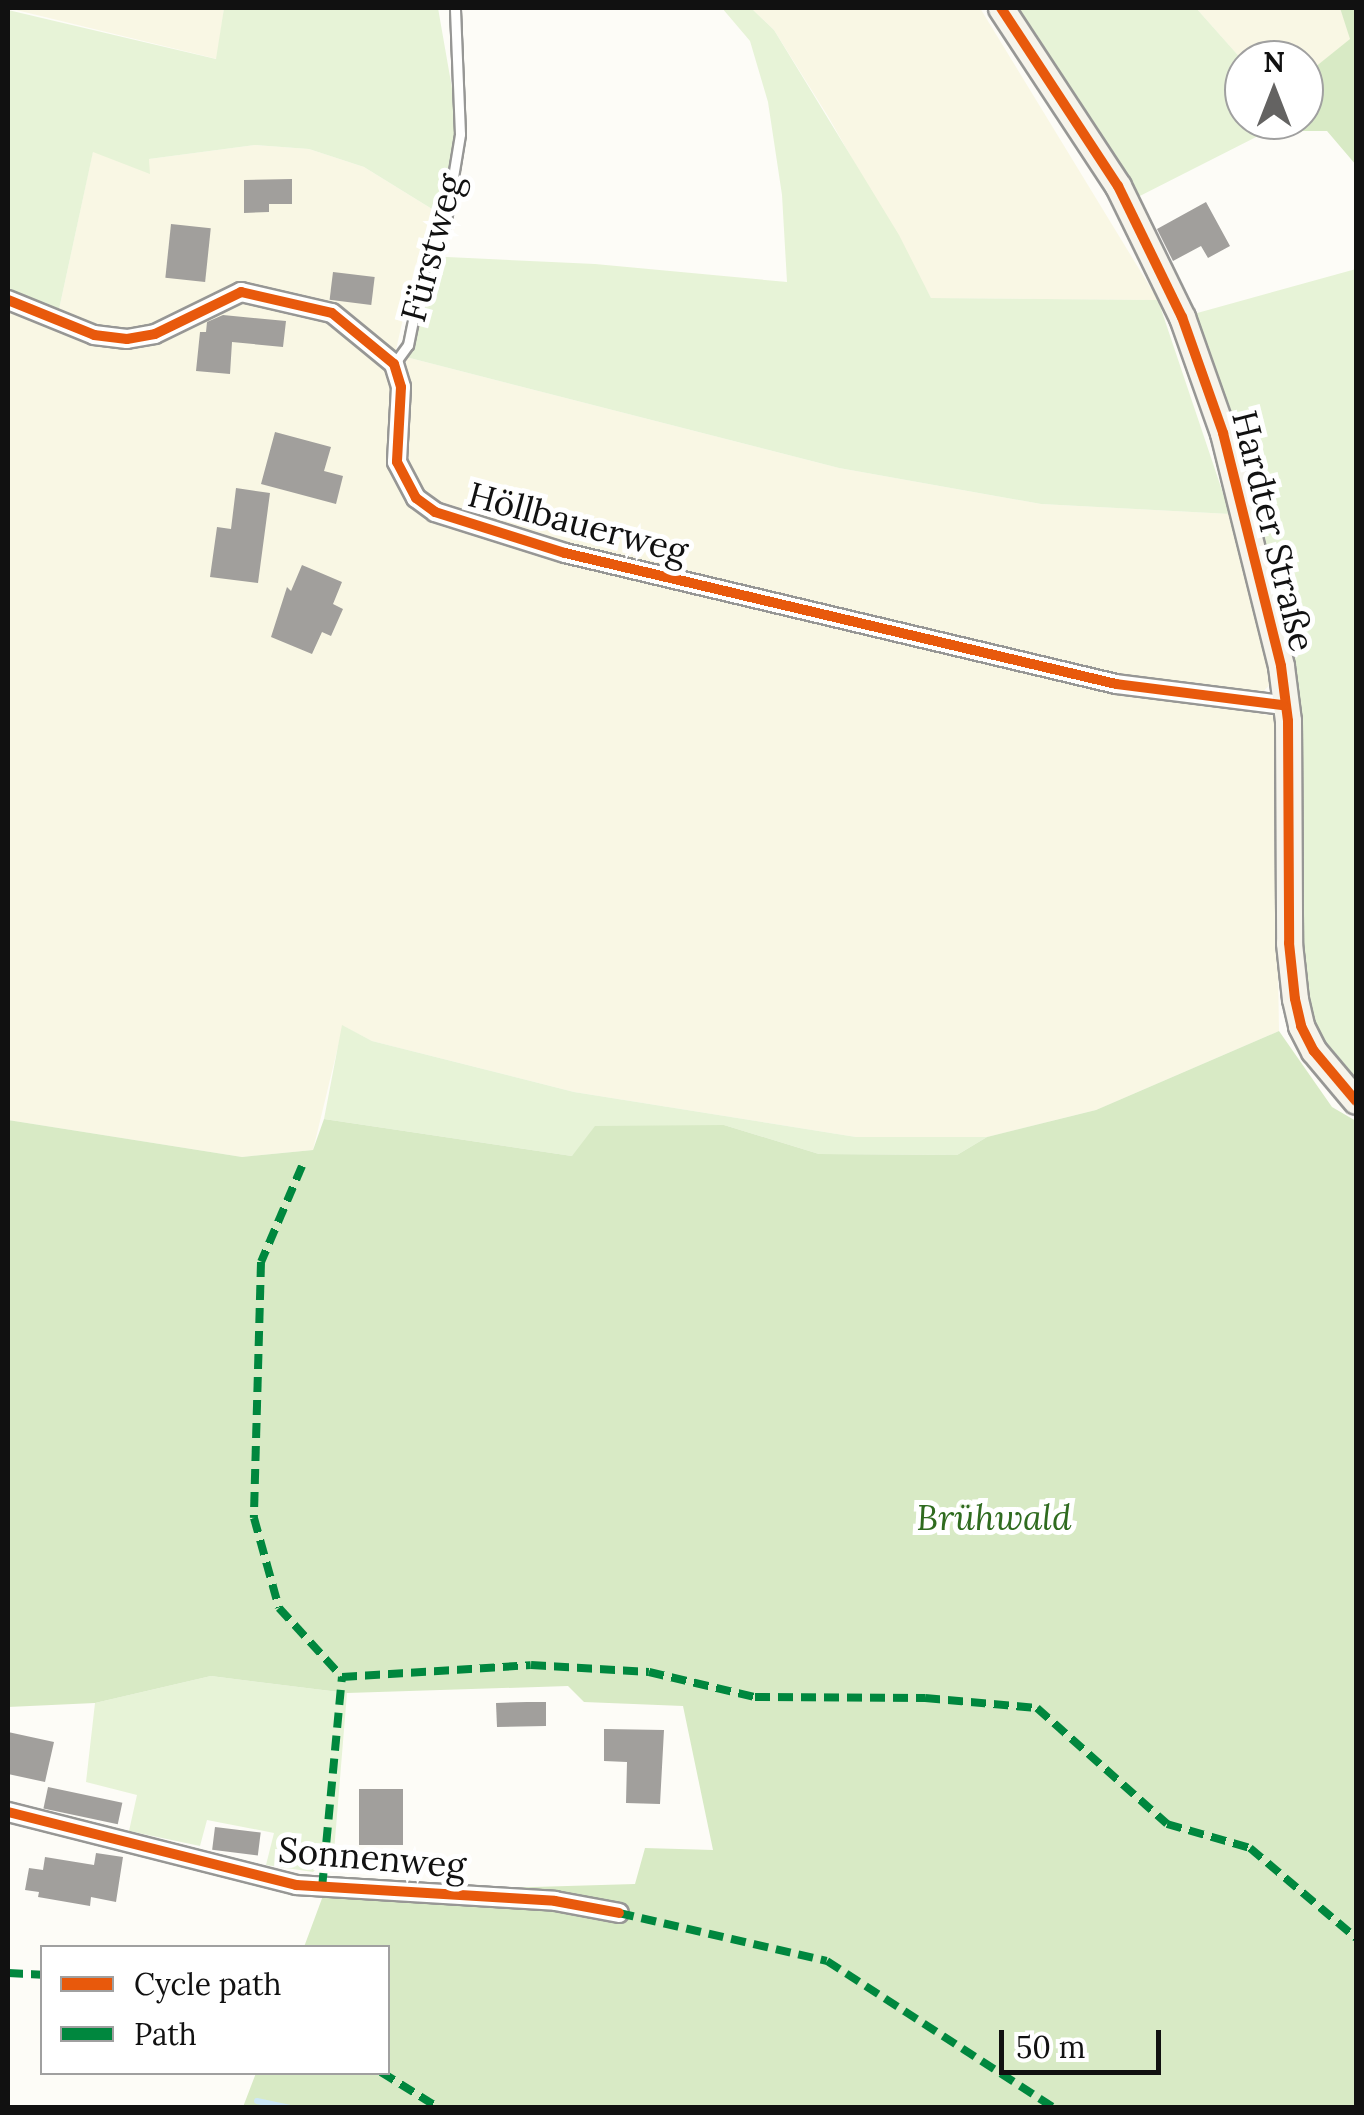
<!DOCTYPE html>
<html>
<head>
<meta charset="utf-8">
<style>
	body { margin:0 }
	#map { position:relative; width:1364px; height:2115px; overflow:hidden; background:#fdfcf7; font-family:Lora,serif }
	div>[style] { position:absolute }
	[style*='--x'] { left:calc(var(--x)*1px); top:calc(var(--y)*1px); width:calc(var(--w)*1px); rotate:calc(var(--a)*1deg) }
	.farmland>* { inset:0; background:#f9f7e4 }
	.green>* { inset:0; background:#e7f3d7 }
	.forest>* { inset:0; background:#d8eac5 }
	.stream>* { height:6px; margin:-3px; padding:0 3px; transform-origin:3px; border-radius:3px; background:#cde8f7 }
	.building>* { inset:0; background:#a19f9c; transform-origin:0 0 }
	.roads { filter:drop-shadow(2px 0 #979795) drop-shadow(-2px 0 #979795) drop-shadow(0 2px #979795) drop-shadow(0 -2px #979795) }
	.lane>* { height:9px; margin:-4.5px; padding:0 4.5px; transform-origin:4.5px; border-radius:4.5px; background:#fffffe }
	.street>* { height:18px; margin:-9px; padding:0 9px; transform-origin:9px; border-radius:9px; background:#fffffe }
	.secondary>* { height:25px; margin:-12.5px; padding:0 12.5px; transform-origin:12.5px; border-radius:12.5px; background:#f6f4eb }
	.quiet>* { height:8px; margin-top:-4px; transform-origin:0; background:repeating-linear-gradient(90deg,#00873e 0 15px,transparent 0 23px) }
	.cycleway>* { height:10px; margin:-5px; padding:0 5px; transform-origin:5px; border-radius:5px; background:#e8590c }
	span { translate:-50% -50%; white-space:nowrap; text-align:center; line-height:1.15; -webkit-text-stroke:10px #fff; paint-order:stroke }
	.street-label { font-size:35px; color:#111 }
	.park-label { font-size:35px; color:#2f6b1f; font-style:italic }
	.frame { position:absolute; inset:0; border:10px solid #111; pointer-events:none }
	.legend { position:absolute; left:40px; top:1945px; width:350px; height:130px; box-sizing:border-box; background:#fff; border:2px solid #a0a0a0; margin:0; padding:12px 18px; list-style:none; font-size:30px; color:#111 }
	.legend li { display:flex; align-items:center; gap:20px; height:50px }
	.legend b { width:50px; border:2px solid #a0a0a0 }
	.north { position:absolute; left:1224px; top:40px; width:100px; height:100px; box-sizing:border-box; background:#fff; border:2px solid #a0a0a0; border-radius:50%; rotate:0deg; font-size:28px; font-weight:700; line-height:40px; text-align:center; color:#111 }
	.north::after { content:''; display:block; margin:auto; width:35px; height:45px; background:#646362; clip-path:polygon(50% 0,100% 100%,50% 72%,0 100%) }
	.scale { position:absolute; left:999px; top:2030px; width:162px; height:45px; box-sizing:border-box; border:5px solid #111; border-top:0; padding-left:12px; font-size:30px; line-height:35px; white-space:nowrap; color:#111; -webkit-text-stroke:8px #fff; paint-order:stroke }
</style>
</head>
<body>
<div id="map">
	<div class="farmland">
		<i style="clip-path:polygon(8px 8px,224px 8px,217px 59px)"></i>
		<i style="clip-path:polygon(751px 8px,980px 8px,1158px 300px,931px 298px,829px 118px,774px 30px)"></i>
		<i style="clip-path:polygon(1196px 8px,1340px 8px,1351px 39px,1304px 76px,1304px 60px,1244px 62px)"></i>
		<i style="clip-path:polygon(255px 145px,309px 149px,364px 167px,432px 209px,433px 228px,415px 266px,390px 376px,394px 389px,391px 456px,406px 504px,463px 530px,565px 561px,1081px 683px,1274px 716px,1279px 1031px,1096px 1110px,987px 1137px,856px 1137px,574px 1092px,372px 1041px,343px 1026px,313px 1150px,242px 1157px,8px 1120px,8px 305px,58px 314px,93px 151px,149px 173px,149px 159px)"></i>
		<i style="clip-path:polygon(406px 357px,839px 468px,1041px 504px,1230px 514px,1273px 681px,1264px 691px,1187px 685px,1070px 665px,628px 559px,431px 505px,407px 471px)"></i>
	</div>
	<div class="green">
		<i style="clip-path:polygon(224px 8px,438px 8px,460px 134px,445px 197px,432px 209px,364px 167px,309px 149px,255px 145px,149px 159px,150px 174px,93px 152px,58px 314px,8px 291px,8px 10px,216px 59px)"></i>
		<i style="clip-path:polygon(722px 8px,751px 8px,774px 30px,899px 235px,931px 298px,1158px 300px,1230px 514px,1041px 504px,839px 468px,406px 357px,426px 256px,595px 264px,787px 282px,782px 195px,768px 102px,750px 41px)"></i>
		<i style="clip-path:polygon(1000px 8px,1196px 8px,1244px 62px,1244px 120px,1271px 120px,1268px 131px,1126px 203px)"></i>
		<i style="clip-path:polygon(1356px 269px,1356px 1085px,1323px 1050px,1304px 999px,1289px 669px,1190px 315px)"></i>
		<i style="clip-path:polygon(342px 1025px,372px 1041px,574px 1092px,856px 1137px,987px 1137px,957px 1155px,819px 1154px,724px 1125px,572px 1156px,324px 1119px)"></i>
		<i style="clip-path:polygon(211px 1676px,347px 1693px,334px 1852px,313px 1872px,266px 1865px,274px 1833px,207px 1820px,200px 1846px,129px 1831px,137px 1795px,86px 1782px,95px 1703px)"></i>
	</div>
	<div class="forest">
		<i style="clip-path:polygon(1340px 8px,1356px 8px,1356px 165px,1327px 131px,1268px 131px,1271px 120px,1304px 120px,1304px 76px,1350px 39px)"></i>
		<i style="clip-path:polygon(1279px 1031px,1332px 1107px,1356px 1121px,1356px 2107px,243px 2107px,256px 2073px,388px 2072px,388px 1948px,304px 1947px,324px 1893px,635px 1884px,645px 1848px,713px 1850px,683px 1706px,584px 1702px,568px 1686px,347px 1693px,211px 1676px,95px 1703px,8px 1707px,8px 1120px,242px 1157px,313px 1150px,324px 1119px,572px 1156px,595px 1126px,724px 1125px,819px 1154px,957px 1155px,987px 1137px,1096px 1110px)"></i>
	</div>
	<div class="stream">
		<i style="--x:257;--y:2101;--w:35;--a:12"></i>
	</div>
	<div class="building">
		<i style="clip-path:polygon(292px 179px,292px 204px,269px 204px,269px 212px,244px 213px,244px 180px)"></i>
		<i style="clip-path:polygon(1206px 202px,1230px 246px,1208px 258px,1201px 246px,1173px 261px,1157px 229px)"></i>
		<i style="left:171px;top:224px;width:40px;height:54px;rotate:6deg"></i>
		<i style="left:333px;top:272px;width:42px;height:28px;rotate:7deg"></i>
		<i style="clip-path:polygon(223px 315px,286px 321px,283px 347px,232px 342px,230px 374px,196px 371px,200px 332px,206px 332px,207px 322px)"></i>
		<i style="clip-path:polygon(275px 432px,331px 447px,324px 471px,343px 476px,336px 504px,261px 484px)"></i>
		<i style="clip-path:polygon(236px 488px,270px 493px,258px 583px,210px 577px,217px 527px,231px 529px)"></i>
		<i style="clip-path:polygon(302px 565px,342px 582px,333px 604px,343px 609px,331px 636px,322px 632px,312px 654px,271px 637px,287px 587px,291px 591px)"></i>
		<i style="clip-path:polygon(527px 1702px,546px 1702px,546px 1726px,497px 1727px,496px 1703px)"></i>
		<i style="clip-path:polygon(604px 1729px,664px 1730px,660px 1804px,626px 1803px,627px 1762px,604px 1761px)"></i>
		<i style="clip-path:polygon(8px 1732px,54px 1742px,45px 1782px,8px 1774px)"></i>
		<i style="left:48px;top:1787px;width:76px;height:22px;rotate:12deg"></i>
		<i style="left:359px;top:1789px;width:44px;height:56px"></i>
		<i style="left:215px;top:1827px;width:46px;height:23px;rotate:7deg"></i>
		<i style="clip-path:polygon(96px 1853px,123px 1857px,116px 1902px,91px 1897px,90px 1906px,38px 1897px,39px 1892px,25px 1890px,29px 1868px,43px 1870px,45px 1857px,94px 1865px)"></i>
	</div>
	<div class="roads">
		<div class="lane">
			<i style="--x:394;--y:364;--w:24;--a:-54"></i>
			<i style="--x:408;--y:345;--w:91;--a:-78.6"></i>
			<i style="--x:426;--y:256;--w:36;--a:-58"></i>
			<i style="--x:445;--y:226;--w:93;--a:-80.7"></i>
			<i style="--x:460;--y:134;--w:126;--a:-92.3"></i>
		</div>
		<div class="street">
			<i style="--x:8;--y:300;--w:93;--a:22.1"></i>
			<i style="--x:94;--y:335;--w:33;--a:7"></i>
			<i style="--x:127;--y:339;--w:28;--a:-10"></i>
			<i style="--x:155;--y:334;--w:96;--a:-26"></i>
			<i style="--x:241;--y:292;--w:93;--a:13"></i>
			<i style="--x:332;--y:313;--w:80;--a:39.4"></i>
			<i style="--x:394;--y:364;--w:24;--a:73"></i>
			<i style="--x:401;--y:387;--w:75;--a:93.1"></i>
			<i style="--x:397;--y:462;--w:41;--a:62.2"></i>
			<i style="--x:416;--y:498;--w:24;--a:36"></i>
			<i style="--x:435;--y:512;--w:136;--a:17.5"></i>
			<i style="--x:565;--y:553;--w:566;--a:13.37"></i>
			<i style="--x:1116;--y:684;--w:168;--a:7.2"></i>
			<i style="--x:8;--y:1812;--w:297;--a:14.2"></i>
			<i style="--x:296;--y:1885;--w:259;--a:3.5"></i>
			<i style="--x:555;--y:1901;--w:65;--a:10.6"></i>
		</div>
		<div class="secondary">
			<i style="--x:1001;--y:8;--w:213;--a:56.7"></i>
			<i style="--x:1118;--y:186;--w:146;--a:64"></i>
			<i style="--x:1182;--y:317;--w:123;--a:70.5"></i>
			<i style="--x:1223;--y:433;--w:240;--a:76"></i>
			<i style="--x:1281;--y:666;--w:55;--a:82.7"></i>
			<i style="--x:1288;--y:721;--w:222;--a:89.7"></i>
			<i style="--x:1289;--y:943;--w:56;--a:83.9"></i>
			<i style="--x:1295;--y:999;--w:28;--a:77"></i>
			<i style="--x:1301;--y:1026;--w:28;--a:63"></i>
			<i style="--x:1314;--y:1051;--w:65;--a:50"></i>
		</div>
	</div>
	<div class="quiet">
		<i style="--x:302;--y:1166;--w:104;--a:113.1"></i>
		<i style="--x:261;--y:1262;--w:256;--a:91.6"></i>
		<i style="--x:254;--y:1518;--w:93;--a:74.5"></i>
		<i style="--x:279;--y:1608;--w:93;--a:47.6"></i>
		<i style="--x:342;--y:1677;--w:189;--a:-3.6"></i>
		<i style="--x:531;--y:1665;--w:118;--a:3.4"></i>
		<i style="--x:649;--y:1672;--w:109;--a:13.3"></i>
		<i style="--x:755;--y:1697;--w:170;--a:0.3"></i>
		<i style="--x:925;--y:1698;--w:112;--a:5.1"></i>
		<i style="--x:1037;--y:1708;--w:174;--a:41.7"></i>
		<i style="--x:1167;--y:1824;--w:86;--a:16.1"></i>
		<i style="--x:1250;--y:1848;--w:139;--a:40.3"></i>
		<i style="--x:322;--y:1888;--w:212;--a:-84.6"></i>
		<i style="--x:619;--y:1913;--w:213;--a:13"></i>
		<i style="--x:827;--y:1961;--w:270;--a:32.9"></i>
		<i style="--x:8;--y:1973;--w:34;--a:3"></i>
		<i style="--x:381;--y:2072;--w:68;--a:31.8"></i>
	</div>
	<div class="cycleway">
		<i style="--x:1001;--y:8;--w:213;--a:56.7"></i>
		<i style="--x:1118;--y:186;--w:146;--a:64"></i>
		<i style="--x:1182;--y:317;--w:123;--a:70.5"></i>
		<i style="--x:1223;--y:433;--w:240;--a:76"></i>
		<i style="--x:1281;--y:666;--w:55;--a:82.7"></i>
		<i style="--x:1288;--y:721;--w:222;--a:89.7"></i>
		<i style="--x:1289;--y:943;--w:56;--a:83.9"></i>
		<i style="--x:1295;--y:999;--w:28;--a:77"></i>
		<i style="--x:1301;--y:1026;--w:28;--a:63"></i>
		<i style="--x:1314;--y:1051;--w:65;--a:50"></i>
		<i style="--x:8;--y:300;--w:93;--a:22.1"></i>
		<i style="--x:94;--y:335;--w:33;--a:7"></i>
		<i style="--x:127;--y:339;--w:28;--a:-10"></i>
		<i style="--x:155;--y:334;--w:96;--a:-26"></i>
		<i style="--x:241;--y:292;--w:93;--a:13"></i>
		<i style="--x:332;--y:313;--w:80;--a:39.4"></i>
		<i style="--x:394;--y:364;--w:24;--a:73"></i>
		<i style="--x:401;--y:387;--w:75;--a:93.1"></i>
		<i style="--x:397;--y:462;--w:41;--a:62.2"></i>
		<i style="--x:416;--y:498;--w:24;--a:36"></i>
		<i style="--x:435;--y:512;--w:136;--a:17.5"></i>
		<i style="--x:565;--y:553;--w:566;--a:13.37"></i>
		<i style="--x:1116;--y:684;--w:168;--a:7.2"></i>
		<i style="--x:8;--y:1812;--w:297;--a:14.2"></i>
		<i style="--x:296;--y:1885;--w:259;--a:3.5"></i>
		<i style="--x:555;--y:1901;--w:65;--a:10.6"></i>
	</div>
	<div class="street-label">
		<span style="left:432px;top:248px;rotate:-75deg">Fürstweg</span>
		<span style="left:578px;top:523px;rotate:15deg">Höllbauerweg</span>
		<span style="left:1273px;top:531px;rotate:76deg">Hardter Straße</span>
		<span style="left:372px;top:1858px;rotate:5deg">Sonnenweg</span>
	</div>
	<div class="park-label">
		<span style="left:994px;top:1518px">Brühwald</span>
	</div>
	<div class="frame"></div>
	<ul class="legend">
	<li><b style="height:12px;background:#e8590c"></b>Cycle path</li>
	<li><b style="height:12px;background:#00873e"></b>Path</li>
	</ul>
	<div class="north">N</div>
	<div class="scale">50 m</div>
</div>
</body>
</html>
